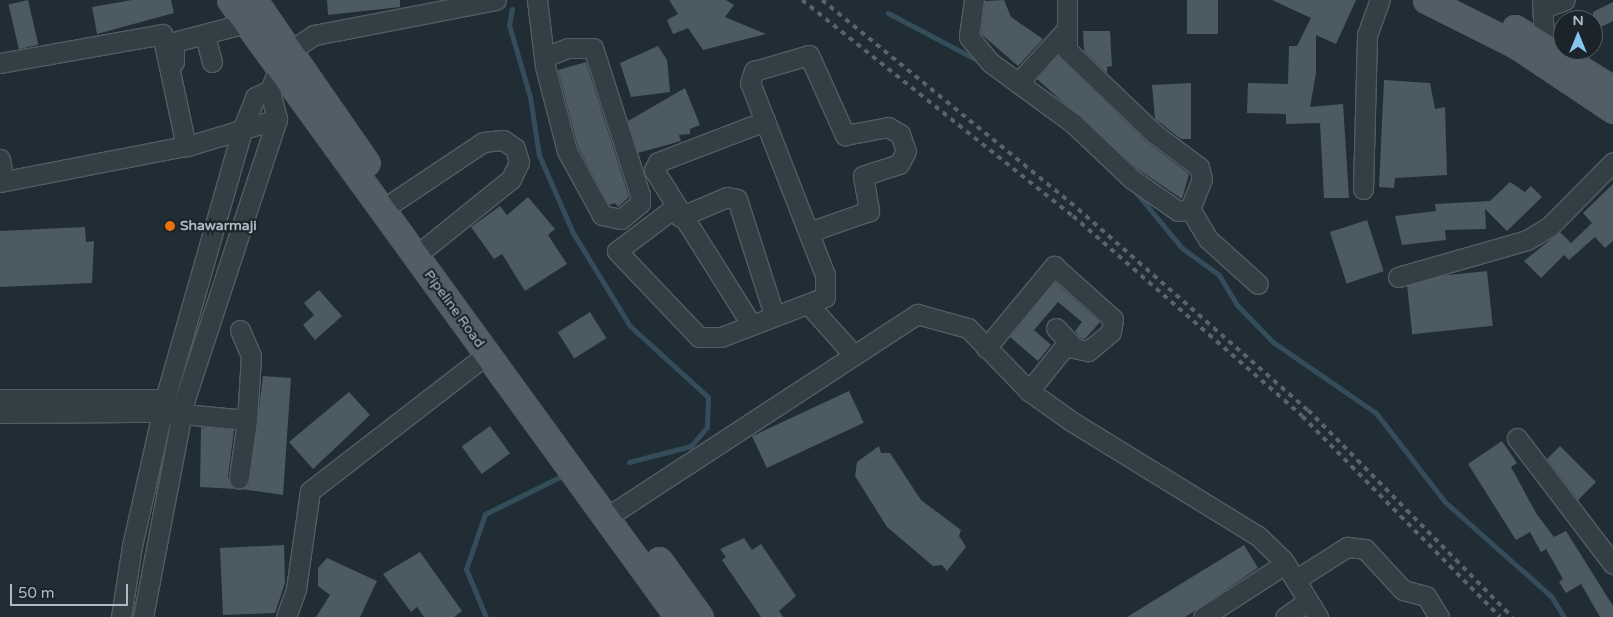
<!DOCTYPE html>
<html>
<head>
<meta charset="utf-8">
<style>
	body { margin:0 }
	#map { position:relative; width:1613px; height:617px; overflow:hidden; background:#212d35; font-family:"Varela Round",sans-serif }
	div>[style] { position:absolute }
	[style*='--x'] { left:calc(var(--x)*1px); top:calc(var(--y)*1px); width:calc(var(--w)*1px); rotate:calc(var(--a)*1deg) }
	.stream>* { height:5px; margin:-2.5px; padding:0 2.5px; transform-origin:2.5px; border-radius:2.5px; background:#354d5b }
	.building>* { inset:0; background:#4c5a63; transform-origin:0 0 }
	.roads { filter:drop-shadow(1px 0 #515d63) drop-shadow(-1px 0 #515d63) drop-shadow(0 1px #515d63) drop-shadow(0 -1px #515d63) }
	.minor>* { height:19px; margin:-9.5px; padding:0 9.5px; transform-origin:9.5px; border-radius:9.5px; background:#343f45 }
	.major>* { height:25px; margin:-12.5px; padding:0 12.5px; transform-origin:12.5px; border-radius:12.5px; background:#525e66 }
	.rail>* { height:4px; margin-top:-2px; transform-origin:0; background:repeating-linear-gradient(90deg,#56646c 0 5px,transparent 0 10px) }
	.dots>* { width:14px; height:14px; translate:-50% -50%; box-sizing:border-box; border:2px solid #1a242a; border-radius:50% }
	span { translate:-50% -50%; white-space:nowrap; text-align:center; line-height:1.15; -webkit-text-stroke:4.5px #1a242a; paint-order:stroke }
	.poi-label { font-size:14px; color:#aebac2; font-weight:700 }
	.left { translate:0 -50%; text-align:left }
	.street-label { font-size:14px; color:#aebac2 }
	.north { position:absolute; left:1553px; top:10px; width:50px; height:50px; box-sizing:border-box; background:#1a242a; border:1px solid #556067; border-radius:50%; rotate:0deg; font-size:14px; font-weight:700; line-height:20px; text-align:center; color:#aebac2 }
	.north::after { content:''; display:block; margin:auto; width:18px; height:22px; background:#85c5f0; clip-path:polygon(50% 0,100% 100%,50% 72%,0 100%) }
	.scale { position:absolute; left:10px; top:584px; width:118px; height:22px; box-sizing:border-box; border:2px solid #aebac2; border-top:0; padding-left:6px; font-size:15px; line-height:18px; white-space:nowrap; color:#aebac2; -webkit-text-stroke:4px #1a242a; paint-order:stroke }
</style>
</head>
<body>
<div id="map">
	<div class="stream">
		<i style="--x:512;--y:9;--w:16;--a:101"></i>
		<i style="--x:509;--y:25;--w:75;--a:73.7"></i>
		<i style="--x:530;--y:97;--w:59;--a:81.2"></i>
		<i style="--x:539;--y:155;--w:85;--a:66.4"></i>
		<i style="--x:573;--y:233;--w:109;--a:58.5"></i>
		<i style="--x:630;--y:326;--w:105;--a:42.3"></i>
		<i style="--x:708;--y:397;--w:30;--a:92"></i>
		<i style="--x:707;--y:427;--w:25;--a:130"></i>
		<i style="--x:691;--y:446;--w:64;--a:165.5"></i>
		<i style="--x:888;--y:13;--w:101;--a:27.8"></i>
		<i style="--x:999;--y:79;--w:59;--a:36.7"></i>
		<i style="--x:1134;--y:190;--w:75;--a:50.4"></i>
		<i style="--x:1182;--y:248;--w:46;--a:36.1"></i>
		<i style="--x:1219;--y:275;--w:35;--a:59"></i>
		<i style="--x:1237;--y:305;--w:52;--a:45.8"></i>
		<i style="--x:1273;--y:342;--w:125;--a:34.6"></i>
		<i style="--x:1376;--y:413;--w:113;--a:52.2"></i>
		<i style="--x:1445;--y:502;--w:142;--a:41.6"></i>
		<i style="--x:1551;--y:596;--w:25;--a:58"></i>
		<i style="--x:486;--y:617;--w:52;--a:-112.6"></i>
		<i style="--x:466;--y:569;--w:58;--a:-70.9"></i>
		<i style="--x:485;--y:514;--w:84;--a:-26.3"></i>
	</div>
	<div class="building">
		<i style="left:28px;top:0;width:46px;height:20px;rotate:77deg"></i>
		<i style="clip-path:polygon(132px 0,171px 0,174px 13px,97px 34px,92px 7px)"></i>
		<i style="clip-path:polygon(327px 0,400px 0,400px 7px,328px 15px)"></i>
		<i style="clip-path:polygon(669px 0,726px 0,734px 5px,725px 17px,766px 34px,703px 50px,688px 28px,673px 34px,667px 20px,678px 14px)"></i>
		<i style="clip-path:polygon(1004px 0,1011px 17px,1043px 39px,1018px 66px,981px 34px,985px 1px)"></i>
		<i style="left:1187px;top:0;width:31px;height:34px"></i>
		<i style="clip-path:polygon(1272px 0,1356px 0,1336px 44px,1316px 35px,1316px 73px,1310px 107px,1343px 104px,1349px 198px,1324px 198px,1320px 123px,1286px 124px,1286px 114px,1247px 113px,1248px 83px,1288px 84px,1289px 46px,1297px 46px,1311px 18px)"></i>
		<i style="clip-path:polygon(1613px 2px,1613px 21px,1593px 31px,1593px 12px)"></i>
		<i style="clip-path:polygon(1083px 31px,1110px 31px,1112px 66px,1107px 67px,1107px 73px,1084px 51px)"></i>
		<i style="clip-path:polygon(658px 46px,667px 60px,670px 92px,631px 97px,620px 63px)"></i>
		<i style="clip-path:polygon(1058px 56px,1147px 142px,1189px 174px,1182px 199px,1139px 170px,1037px 79px)"></i>
		<i style="clip-path:polygon(586px 62px,629px 197px,618px 207px,615px 203px,609px 205px,578px 147px,558px 70px)"></i>
		<i style="clip-path:polygon(1384px 80px,1430px 83px,1435px 109px,1445px 107px,1447px 175px,1395px 178px,1394px 188px,1379px 187px)"></i>
		<i style="clip-path:polygon(1191px 83px,1191px 139px,1181px 139px,1155px 119px,1152px 85px)"></i>
		<i style="clip-path:polygon(685px 88px,700px 125px,690px 129px,690px 134px,679px 135px,681px 141px,638px 153px,628px 121px)"></i>
		<i style="clip-path:polygon(1510px 182px,1525px 192px,1531px 186px,1542px 197px,1507px 231px,1485px 209px,1486px 229px,1445px 230px,1446px 240px,1402px 245px,1395px 216px,1436px 211px,1435px 204px,1490px 201px)"></i>
		<i style="clip-path:polygon(1613px 184px,1613px 241px,1605px 248px,1595px 237px,1569px 260px,1564px 255px,1541px 278px,1524px 261px,1560px 232px,1571px 243px,1592px 223px,1583px 213px)"></i>
		<i style="clip-path:polygon(528px 197px,555px 229px,548px 235px,567px 264px,525px 291px,502px 254px,494px 259px,471px 227px,500px 206px,507px 215px)"></i>
		<i style="left:1367px;top:220px;width:54px;height:39px;rotate:72deg"></i>
		<i style="clip-path:polygon(85px 227px,86px 242px,94px 241px,92px 283px,0 287px,0 231px)"></i>
		<i style="left:1487px;top:271px;width:55px;height:81px;rotate:84deg"></i>
		<i style="clip-path:polygon(1055px 282px,1100px 322px,1085px 339px,1080px 338px,1075px 331px,1082px 322px,1058px 302px,1034px 330px,1051px 345px,1038px 361px,1010px 337px)"></i>
		<i style="clip-path:polygon(319px 290px,342px 316px,315px 340px,303px 325px,314px 315px,304px 303px)"></i>
		<i style="left:590px;top:312px;width:31px;height:38px;rotate:58deg"></i>
		<i style="clip-path:polygon(263px 376px,291px 378px,283px 495px,241px 489px,250px 480px)"></i>
		<i style="left:849px;top:391px;width:35px;height:107px;rotate:65deg"></i>
		<i style="clip-path:polygon(349px 392px,370px 415px,313px 469px,289px 442px)"></i>
		<i style="left:490px;top:426px;width:34px;height:35px;rotate:54deg"></i>
		<i style="clip-path:polygon(201px 427px,234px 430px,228px 477px,236px 489px,200px 487px)"></i>
		<i style="clip-path:polygon(1502px 441px,1517px 463px,1511px 467px,1536px 513px,1554px 537px,1566px 531px,1613px 606px,1613px 617px,1600px 617px,1581px 584px,1566px 593px,1559px 582px,1563px 579px,1546px 549px,1541px 552px,1530px 532px,1516px 540px,1468px 464px)"></i>
		<i style="clip-path:polygon(879px 446px,881px 453px,890px 453px,921px 500px,961px 530px,959px 536px,966px 547px,947px 571px,942px 565px,933px 566px,887px 527px,855px 476px,857px 462px)"></i>
		<i style="clip-path:polygon(1560px 446px,1596px 482px,1578px 500px,1547px 459px)"></i>
		<i style="clip-path:polygon(744px 538px,752px 550px,761px 544px,796px 596px,779px 611px,783px 617px,761px 617px,722px 560px,726px 557px,720px 549px)"></i>
		<i style="clip-path:polygon(284px 545px,285px 583px,275px 613px,223px 615px,220px 548px)"></i>
		<i style="clip-path:polygon(1244px 545px,1258px 568px,1193px 612px,1185px 617px,1127px 617px)"></i>
		<i style="clip-path:polygon(420px 552px,462px 611px,454px 617px,424px 617px,417px 607px,411px 612px,383px 574px)"></i>
		<i style="clip-path:polygon(327px 558px,377px 581px,360px 617px,316px 617px,330px 595px,318px 586px,318px 568px)"></i>
	</div>
	<div class="roads">
		<div class="minor">
			<i style="--x:537;--y:0;--w:66;--a:83.1"></i>
			<i style="--x:545;--y:66;--w:88;--a:75.5"></i>
			<i style="--x:567;--y:151;--w:73;--a:61.3"></i>
			<i style="--x:602;--y:215;--w:19;--a:12"></i>
			<i style="--x:621;--y:219;--w:25;--a:-40"></i>
			<i style="--x:640;--y:203;--w:8;--a:-90"></i>
			<i style="--x:640;--y:195;--w:154;--a:-107.7"></i>
			<i style="--x:593;--y:48;--w:25;--a:180"></i>
			<i style="--x:568;--y:48;--w:25;--a:159"></i>
			<i style="--x:974;--y:0;--w:37;--a:98"></i>
			<i style="--x:969;--y:37;--w:34;--a:50"></i>
			<i style="--x:991;--y:63;--w:102;--a:36.2"></i>
			<i style="--x:1073;--y:123;--w:81;--a:43.5"></i>
			<i style="--x:1132;--y:179;--w:56;--a:34.8"></i>
			<i style="--x:1178;--y:211;--w:12;--a:-9"></i>
			<i style="--x:1067;--y:0;--w:50;--a:90"></i>
			<i style="--x:1067;--y:50;--w:122;--a:43.7"></i>
			<i style="--x:1155;--y:134;--w:55;--a:36.9"></i>
			<i style="--x:1199;--y:167;--w:12;--a:76"></i>
			<i style="--x:1202;--y:179;--w:32;--a:112"></i>
			<i style="--x:1190;--y:209;--w:35;--a:59"></i>
			<i style="--x:1208;--y:239;--w:67;--a:42"></i>
			<i style="--x:1542;--y:0;--w:57;--a:87"></i>
			<i style="--x:1544;--y:8;--w:22;--a:-21"></i>
			<i style="--x:205;--y:36;--w:27;--a:75"></i>
			<i style="--x:174;--y:62;--w:20;--a:-90"></i>
			<i style="--x:174;--y:42;--w:74;--a:-14.8"></i>
			<i style="--x:0;--y:63;--w:165;--a:-10.1"></i>
			<i style="--x:162;--y:34;--w:115;--a:77.9"></i>
			<i style="--x:1018;--y:83;--w:73;--a:-47.8"></i>
			<i style="--x:0;--y:159;--w:22;--a:80"></i>
			<i style="--x:0;--y:182;--w:195;--a:-11"></i>
			<i style="--x:191;--y:145;--w:90;--a:-16.8"></i>
			<i style="--x:1363;--y:189;--w:154;--a:-88.5"></i>
			<i style="--x:1367;--y:35;--w:37;--a:-70"></i>
			<i style="--x:395;--y:201;--w:106;--a:-33.8"></i>
			<i style="--x:483;--y:142;--w:20;--a:-6"></i>
			<i style="--x:503;--y:140;--w:14;--a:34"></i>
			<i style="--x:515;--y:148;--w:15;--a:74"></i>
			<i style="--x:519;--y:162;--w:19;--a:115"></i>
			<i style="--x:511;--y:179;--w:107;--a:141.1"></i>
			<i style="--x:674;--y:208;--w:71;--a:143"></i>
			<i style="--x:617;--y:251;--w:119;--a:46.4"></i>
			<i style="--x:699;--y:337;--w:22;--a:0"></i>
			<i style="--x:721;--y:337;--w:111;--a:-21"></i>
			<i style="--x:825;--y:297;--w:22;--a:-90"></i>
			<i style="--x:825;--y:275;--w:206;--a:-111.3"></i>
			<i style="--x:750;--y:83;--w:13;--a:-72"></i>
			<i style="--x:754;--y:71;--w:57;--a:-16.2"></i>
			<i style="--x:809;--y:55;--w:88;--a:65.8"></i>
			<i style="--x:845;--y:135;--w:44;--a:-10.5"></i>
			<i style="--x:888;--y:127;--w:14;--a:30"></i>
			<i style="--x:900;--y:134;--w:18;--a:71"></i>
			<i style="--x:906;--y:151;--w:15;--a:118"></i>
			<i style="--x:899;--y:164;--w:38;--a:162"></i>
			<i style="--x:863;--y:176;--w:36;--a:80"></i>
			<i style="--x:869;--y:211;--w:64;--a:160.7"></i>
			<i style="--x:680;--y:217;--w:51;--a:-23.1"></i>
			<i style="--x:727;--y:197;--w:10;--a:11"></i>
			<i style="--x:737;--y:199;--w:122;--a:72.3"></i>
			<i style="--x:1398;--y:277;--w:134;--a:-16"></i>
			<i style="--x:1527;--y:240;--w:26;--a:-31"></i>
			<i style="--x:1549;--y:227;--w:91;--a:-45.4"></i>
			<i style="--x:809;--y:305;--w:66;--a:48.1"></i>
			<i style="--x:751;--y:324;--w:182;--a:-122.2"></i>
			<i style="--x:654;--y:170;--w:9;--a:-63"></i>
			<i style="--x:658;--y:162;--w:115;--a:-21"></i>
			<i style="--x:1056;--y:328;--w:22;--a:47"></i>
			<i style="--x:240;--y:330;--w:28;--a:67"></i>
			<i style="--x:251;--y:356;--w:64;--a:93.6"></i>
			<i style="--x:986;--y:348;--w:107;--a:-50.3"></i>
			<i style="--x:1054;--y:266;--w:79;--a:41.9"></i>
			<i style="--x:1113;--y:319;--w:13;--a:99"></i>
			<i style="--x:1111;--y:332;--w:30;--a:140"></i>
			<i style="--x:1088;--y:351;--w:24;--a:-168"></i>
			<i style="--x:1065;--y:346;--w:58;--a:128.7"></i>
			<i style="--x:0;--y:399;--w:156;--a:0"></i>
			<i style="--x:0;--y:413;--w:162;--a:-0.4"></i>
			<i style="--x:162;--y:412;--w:85;--a:5.4"></i>
			<i style="--x:247;--y:420;--w:59;--a:97.9"></i>
			<i style="--x:1517;--y:438;--w:158;--a:52.7"></i>
			<i style="--x:607;--y:517;--w:371;--a:-33.2"></i>
			<i style="--x:917;--y:314;--w:53;--a:15.4"></i>
			<i style="--x:968;--y:328;--w:88;--a:45.9"></i>
			<i style="--x:1029;--y:391;--w:52;--a:35.5"></i>
			<i style="--x:1071;--y:421;--w:220;--a:31.6"></i>
			<i style="--x:1258;--y:536;--w:35;--a:44"></i>
			<i style="--x:1283;--y:560;--w:67;--a:58.4"></i>
			<i style="--x:1295;--y:580;--w:62;--a:-32.4"></i>
			<i style="--x:1347;--y:547;--w:18;--a:6"></i>
			<i style="--x:1365;--y:549;--w:56;--a:47.2"></i>
			<i style="--x:1403;--y:590;--w:24;--a:15"></i>
			<i style="--x:1426;--y:596;--w:25;--a:58"></i>
			<i style="--x:121;--y:617;--w:72;--a:-81.2"></i>
			<i style="--x:132;--y:546;--w:151;--a:-77.3"></i>
			<i style="--x:165;--y:399;--w:280;--a:-74"></i>
			<i style="--x:242;--y:130;--w:35;--a:-68"></i>
			<i style="--x:255;--y:97;--w:17;--a:-25"></i>
			<i style="--x:143;--y:617;--w:219;--a:-79.2"></i>
			<i style="--x:184;--y:402;--w:298;--a:-71.8"></i>
			<i style="--x:277;--y:119;--w:30;--a:-104"></i>
			<i style="--x:270;--y:90;--w:22;--a:-68"></i>
			<i style="--x:278;--y:70;--w:22;--a:-58"></i>
			<i style="--x:290;--y:51;--w:29;--a:-34"></i>
			<i style="--x:314;--y:35;--w:185;--a:-10.9"></i>
			<i style="--x:286;--y:617;--w:30;--a:-70"></i>
			<i style="--x:296;--y:589;--w:99;--a:-81.9"></i>
			<i style="--x:310;--y:491;--w:224;--a:-37.7"></i>
			<i style="--x:1203;--y:617;--w:98;--a:-32.9"></i>
			<i style="--x:1285;--y:617;--w:28;--a:-35"></i>
		</div>
		<div class="major">
			<i style="--x:230;--y:0;--w:762;--a:54.02"></i>
			<i style="--x:254;--y:0;--w:198;--a:55.3"></i>
			<i style="--x:1426;--y:0;--w:101;--a:26.6"></i>
			<i style="--x:1516;--y:45;--w:117;--a:33.8"></i>
			<i style="--x:1515;--y:28;--w:115;--a:31.9"></i>
			<i style="--x:659;--y:560;--w:70;--a:54.3"></i>
		</div>
	</div>
	<div class="rail">
		<i style="--x:802;--y:0;--w:347;--a:38.6"></i>
		<i style="--x:1073;--y:216;--w:304;--a:41.1"></i>
		<i style="--x:1302;--y:416;--w:282;--a:45.4"></i>
		<i style="--x:822;--y:0;--w:330;--a:39.2"></i>
		<i style="--x:1078;--y:209;--w:305;--a:41.2"></i>
		<i style="--x:1308;--y:410;--w:291;--a:45.4"></i>
	</div>
	<div class="dots">
		<i style="left:170px;top:226px;background:#e8710a"></i>
	</div>
	<div class="poi-label">
		<span class="left" style="left:180px;top:226px">Shawarmaji</span>
	</div>
	<div class="street-label">
		<span style="left:454px;top:309px;rotate:54deg">Pipeline Road</span>
	</div>
	<div class="north">N</div>
	<div class="scale">50 m</div>
</div>
</body>
</html>
